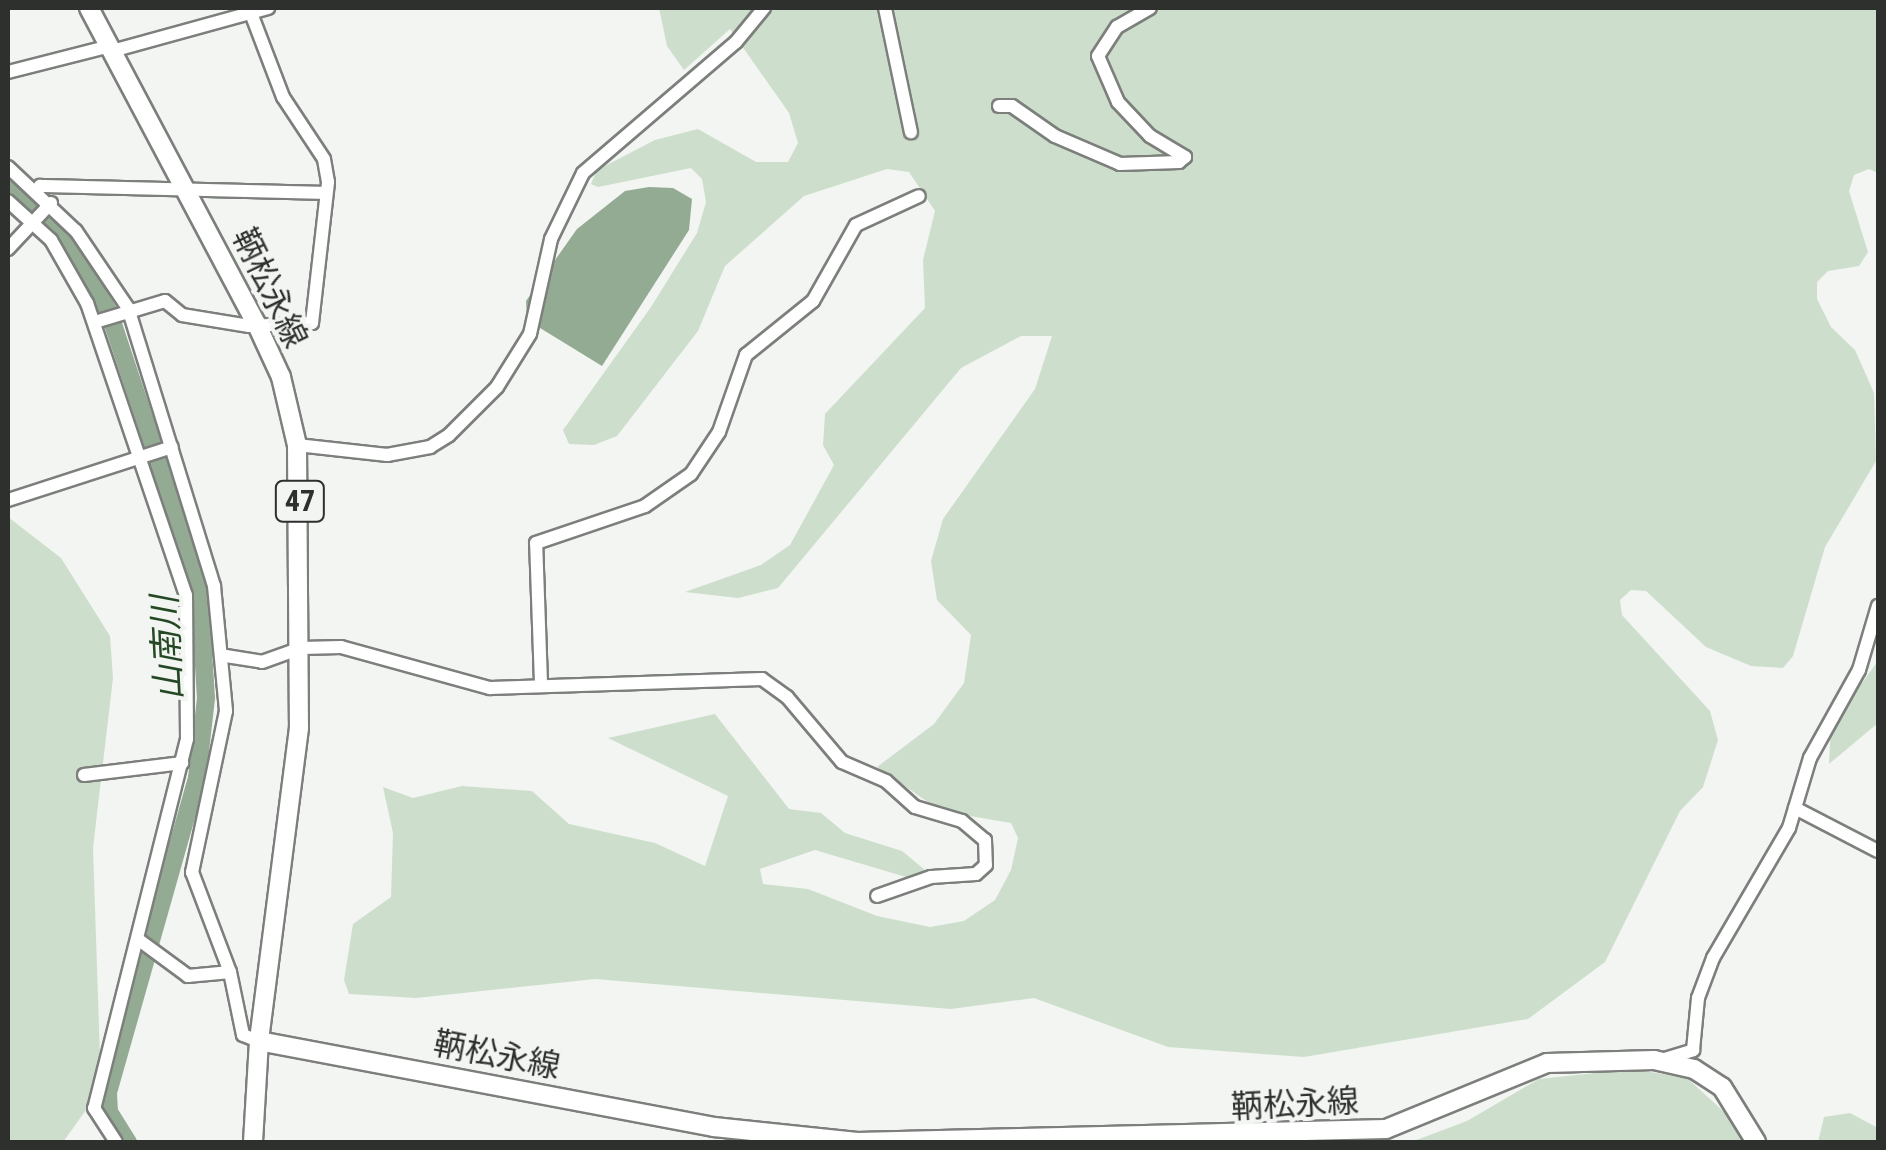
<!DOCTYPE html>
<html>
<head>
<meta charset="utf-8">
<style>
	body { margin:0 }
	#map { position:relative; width:1886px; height:1150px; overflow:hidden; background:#f2f5f1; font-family:"Roboto Condensed","Noto Sans JP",sans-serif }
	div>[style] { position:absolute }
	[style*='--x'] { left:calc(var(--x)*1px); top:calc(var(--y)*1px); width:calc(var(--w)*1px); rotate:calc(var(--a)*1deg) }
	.green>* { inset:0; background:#cddfcc }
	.water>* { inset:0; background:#94ab93 }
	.river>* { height:18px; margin:-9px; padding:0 9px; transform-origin:9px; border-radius:9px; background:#94ab93 }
	.roads { filter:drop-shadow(2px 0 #7c7f7b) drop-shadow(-2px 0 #7c7f7b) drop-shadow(0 2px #7c7f7b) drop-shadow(0 -2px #7c7f7b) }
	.minor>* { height:12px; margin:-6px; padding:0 6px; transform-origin:6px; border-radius:6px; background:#fff }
	.major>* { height:18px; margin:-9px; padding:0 9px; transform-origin:9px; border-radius:9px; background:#fff }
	span { translate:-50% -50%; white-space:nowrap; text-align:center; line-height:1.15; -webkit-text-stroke:8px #f2f5f1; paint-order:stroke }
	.shield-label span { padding:2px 8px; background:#f2f5f1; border:2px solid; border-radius:8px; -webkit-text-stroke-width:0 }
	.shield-label { font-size:30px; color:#2e302e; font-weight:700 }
	.street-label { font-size:32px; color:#2e302e }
	.water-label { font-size:35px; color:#254824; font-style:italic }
	.frame { position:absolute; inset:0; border:10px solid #2e302e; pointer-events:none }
</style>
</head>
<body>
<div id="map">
	<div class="green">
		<i style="clip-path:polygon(659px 8px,1878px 8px,1878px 173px,1869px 169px,1854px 175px,1849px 191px,1868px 252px,1859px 266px,1828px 271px,1817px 282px,1817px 299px,1831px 327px,1855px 350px,1874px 393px,1876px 461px,1825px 547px,1793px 656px,1783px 668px,1751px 666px,1706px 647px,1646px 591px,1631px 590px,1620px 600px,1622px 615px,1710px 711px,1718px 740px,1703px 787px,1680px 811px,1605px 962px,1528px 1019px,1304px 1057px,1168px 1047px,1034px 998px,951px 1009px,595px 979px,416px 998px,349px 994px,344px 980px,353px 924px,391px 897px,393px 833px,383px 787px,413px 798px,462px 786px,532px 791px,569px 824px,655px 843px,705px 866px,728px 796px,608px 738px,715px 714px,789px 809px,821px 813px,845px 833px,902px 851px,925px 870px,923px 877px,906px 877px,815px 850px,760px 869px,763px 884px,808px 889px,877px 916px,930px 927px,964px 921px,995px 900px,1011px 870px,1018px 838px,1011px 823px,941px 811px,877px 767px,934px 724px,964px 683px,971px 635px,937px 600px,931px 561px,943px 519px,1035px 389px,1052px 336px,1021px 336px,961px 368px,778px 588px,738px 598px,685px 592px,761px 565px,790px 545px,834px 465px,823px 445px,825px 414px,925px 308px,923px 260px,935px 211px,909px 172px,887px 169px,804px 196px,725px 266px,698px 331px,617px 436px,594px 445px,569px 444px,563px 430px,651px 307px,697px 233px,706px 202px,702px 179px,691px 168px,598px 187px,591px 184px,597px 170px,655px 140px,698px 129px,756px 162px,788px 162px,798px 143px,789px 113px,730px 29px,684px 70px,667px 46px)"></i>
		<i style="clip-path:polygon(8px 517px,61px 558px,110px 636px,113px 678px,93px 848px,100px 1057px,86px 1110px,63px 1142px,8px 1142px)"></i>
		<i style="clip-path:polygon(1878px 661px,1878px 723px,1829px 764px,1831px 725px)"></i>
		<i style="clip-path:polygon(1633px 1069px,1687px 1078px,1735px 1122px,1742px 1142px,1411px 1142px,1467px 1121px,1539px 1079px)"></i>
		<i style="clip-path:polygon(1850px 1113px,1878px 1128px,1878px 1142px,1818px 1142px,1824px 1117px)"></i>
	</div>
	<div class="water">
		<i style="clip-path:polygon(649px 187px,673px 188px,692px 199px,689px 230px,602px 366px,527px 320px,526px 301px,577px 229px,625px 191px)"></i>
	</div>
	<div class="river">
		<i style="--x:8;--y:183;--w:74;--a:44.5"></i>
		<i style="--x:61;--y:235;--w:91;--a:58.1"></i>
		<i style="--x:109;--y:312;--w:287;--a:71.7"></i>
		<i style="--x:199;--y:584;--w:114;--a:86.5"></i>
		<i style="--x:206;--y:698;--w:81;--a:96.4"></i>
		<i style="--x:197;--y:778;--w:327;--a:105.8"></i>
		<i style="--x:108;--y:1093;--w:19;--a:87"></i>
		<i style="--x:109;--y:1112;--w:36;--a:58"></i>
	</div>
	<div class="roads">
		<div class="minor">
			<i style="--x:885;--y:8;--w:127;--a:78.2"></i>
			<i style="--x:112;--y:51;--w:162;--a:-15.4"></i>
			<i style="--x:8;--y:72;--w:105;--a:-14.3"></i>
			<i style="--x:999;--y:106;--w:13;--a:0"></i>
			<i style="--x:1012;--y:106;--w:52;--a:34.9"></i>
			<i style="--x:1055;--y:136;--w:71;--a:23.3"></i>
			<i style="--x:1120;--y:164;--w:59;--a:-1.9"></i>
			<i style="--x:1179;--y:162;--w:8;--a:-40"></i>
			<i style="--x:1185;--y:157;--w:41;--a:-149"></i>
			<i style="--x:1150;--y:136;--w:47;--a:-133.3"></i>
			<i style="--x:1118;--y:102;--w:50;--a:-113.5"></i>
			<i style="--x:1098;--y:56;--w:35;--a:-57"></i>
			<i style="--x:1117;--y:27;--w:38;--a:-30"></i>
			<i style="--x:8;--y:167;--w:93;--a:43.3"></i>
			<i style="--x:76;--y:231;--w:93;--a:56"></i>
			<i style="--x:128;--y:308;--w:291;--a:72.8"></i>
			<i style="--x:214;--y:586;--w:126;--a:84.5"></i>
			<i style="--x:226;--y:711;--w:165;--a:101.9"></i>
			<i style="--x:192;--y:872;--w:107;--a:69.2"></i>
			<i style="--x:230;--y:972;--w:64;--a:78.3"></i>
			<i style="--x:243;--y:1035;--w:17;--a:21"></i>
			<i style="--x:37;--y:192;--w:7;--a:-63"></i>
			<i style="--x:40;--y:186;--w:282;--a:1.4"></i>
			<i style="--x:8;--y:201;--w:58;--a:42.2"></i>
			<i style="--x:51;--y:240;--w:73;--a:60.3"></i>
			<i style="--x:87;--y:303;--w:308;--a:71.3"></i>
			<i style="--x:186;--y:595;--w:144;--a:89.6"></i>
			<i style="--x:187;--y:739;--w:381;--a:104.1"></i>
			<i style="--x:94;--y:1108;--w:40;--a:57.1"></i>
			<i style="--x:8;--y:249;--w:63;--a:-46.9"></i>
			<i style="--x:95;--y:322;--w:73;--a:-16.7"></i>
			<i style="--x:165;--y:301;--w:22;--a:39"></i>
			<i style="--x:182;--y:315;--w:68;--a:9.3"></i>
			<i style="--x:249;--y:326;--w:63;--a:-2.7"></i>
			<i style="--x:312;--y:323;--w:142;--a:-83.5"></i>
			<i style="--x:328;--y:182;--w:23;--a:-100"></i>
			<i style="--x:324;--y:159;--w:74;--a:-123.5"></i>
			<i style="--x:283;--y:97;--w:90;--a:-110.9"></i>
			<i style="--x:297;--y:445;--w:91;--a:6.3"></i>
			<i style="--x:387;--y:455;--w:44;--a:-10.5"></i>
			<i style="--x:430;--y:447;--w:22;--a:-32"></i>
			<i style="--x:449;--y:435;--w:68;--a:-45"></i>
			<i style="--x:497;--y:387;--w:62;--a:-58.1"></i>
			<i style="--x:530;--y:334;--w:97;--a:-77.5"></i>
			<i style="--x:551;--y:239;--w:73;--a:-64.1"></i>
			<i style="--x:583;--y:173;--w:201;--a:-40.6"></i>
			<i style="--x:736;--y:42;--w:44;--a:-50.5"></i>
			<i style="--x:8;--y:500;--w:172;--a:-17.9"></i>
			<i style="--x:226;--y:656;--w:36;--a:9"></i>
			<i style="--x:262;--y:662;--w:41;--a:-19.7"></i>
			<i style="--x:301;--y:648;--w:40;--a:-1.4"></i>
			<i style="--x:341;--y:647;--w:155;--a:15.4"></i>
			<i style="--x:490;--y:688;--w:272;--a:-1.9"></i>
			<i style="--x:762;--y:679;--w:31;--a:36"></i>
			<i style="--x:787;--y:697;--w:85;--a:49.8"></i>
			<i style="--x:842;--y:762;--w:48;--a:23.4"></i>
			<i style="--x:886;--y:781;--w:39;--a:42"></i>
			<i style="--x:915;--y:807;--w:49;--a:16.6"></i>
			<i style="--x:962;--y:821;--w:30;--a:40"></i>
			<i style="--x:985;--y:840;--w:25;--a:88"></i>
			<i style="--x:986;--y:865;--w:13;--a:138"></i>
			<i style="--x:976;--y:874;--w:45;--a:176.2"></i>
			<i style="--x:931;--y:877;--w:57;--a:160.6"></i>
			<i style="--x:541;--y:683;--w:140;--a:-92"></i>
			<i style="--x:536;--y:543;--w:115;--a:-18.7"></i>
			<i style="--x:645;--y:506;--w:56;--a:-34.8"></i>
			<i style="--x:691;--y:474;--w:50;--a:-56.3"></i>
			<i style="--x:719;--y:432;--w:82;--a:-70.7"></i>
			<i style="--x:746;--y:355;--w:86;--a:-38.9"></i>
			<i style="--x:813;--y:301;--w:87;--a:-60.5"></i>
			<i style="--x:856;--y:225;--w:69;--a:-24.7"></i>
			<i style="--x:84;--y:775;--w:99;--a:-7"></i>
			<i style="--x:1795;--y:808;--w:93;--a:27.4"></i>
			<i style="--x:139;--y:940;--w:61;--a:36.3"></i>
			<i style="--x:188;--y:976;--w:42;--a:-5.4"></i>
			<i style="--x:1658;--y:1061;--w:37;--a:-17"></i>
			<i style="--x:1693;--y:1050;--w:52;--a:-84.5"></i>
			<i style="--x:1698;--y:998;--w:43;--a:-69.4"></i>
			<i style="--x:1713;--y:958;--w:151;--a:-59.7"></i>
			<i style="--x:1789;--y:828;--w:73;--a:-73.3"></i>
			<i style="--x:1810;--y:758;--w:101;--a:-60.9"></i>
			<i style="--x:1859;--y:670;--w:67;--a:-73.5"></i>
		</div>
		<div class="major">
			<i style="--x:89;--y:8;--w:359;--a:62.1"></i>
			<i style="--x:257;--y:325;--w:57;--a:65.2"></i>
			<i style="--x:281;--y:377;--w:70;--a:76.8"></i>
			<i style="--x:297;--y:445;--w:283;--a:89.6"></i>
			<i style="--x:299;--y:728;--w:316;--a:97.3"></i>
			<i style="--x:259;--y:1041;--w:101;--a:93.4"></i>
			<i style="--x:259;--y:1041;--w:463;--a:10.7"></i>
			<i style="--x:714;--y:1127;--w:144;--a:6"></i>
			<i style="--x:857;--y:1142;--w:529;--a:-1.41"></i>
			<i style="--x:1386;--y:1129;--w:174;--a:-22.3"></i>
			<i style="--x:1547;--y:1063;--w:107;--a:-1.6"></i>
			<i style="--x:1654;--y:1060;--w:41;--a:12.7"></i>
			<i style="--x:1694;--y:1069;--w:33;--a:33"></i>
			<i style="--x:1722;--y:1087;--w:65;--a:58.3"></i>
		</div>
	</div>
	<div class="shield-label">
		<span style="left:300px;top:501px">47</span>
	</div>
	<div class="street-label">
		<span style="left:270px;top:288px;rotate:64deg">鞆松永線</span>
		<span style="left:497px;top:1055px;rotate:11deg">鞆松永線</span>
		<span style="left:1295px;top:1104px;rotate:-3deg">鞆松永線</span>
	</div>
	<div class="water-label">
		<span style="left:168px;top:648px;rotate:-93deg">山南川</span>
	</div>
	<div class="frame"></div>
</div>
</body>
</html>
